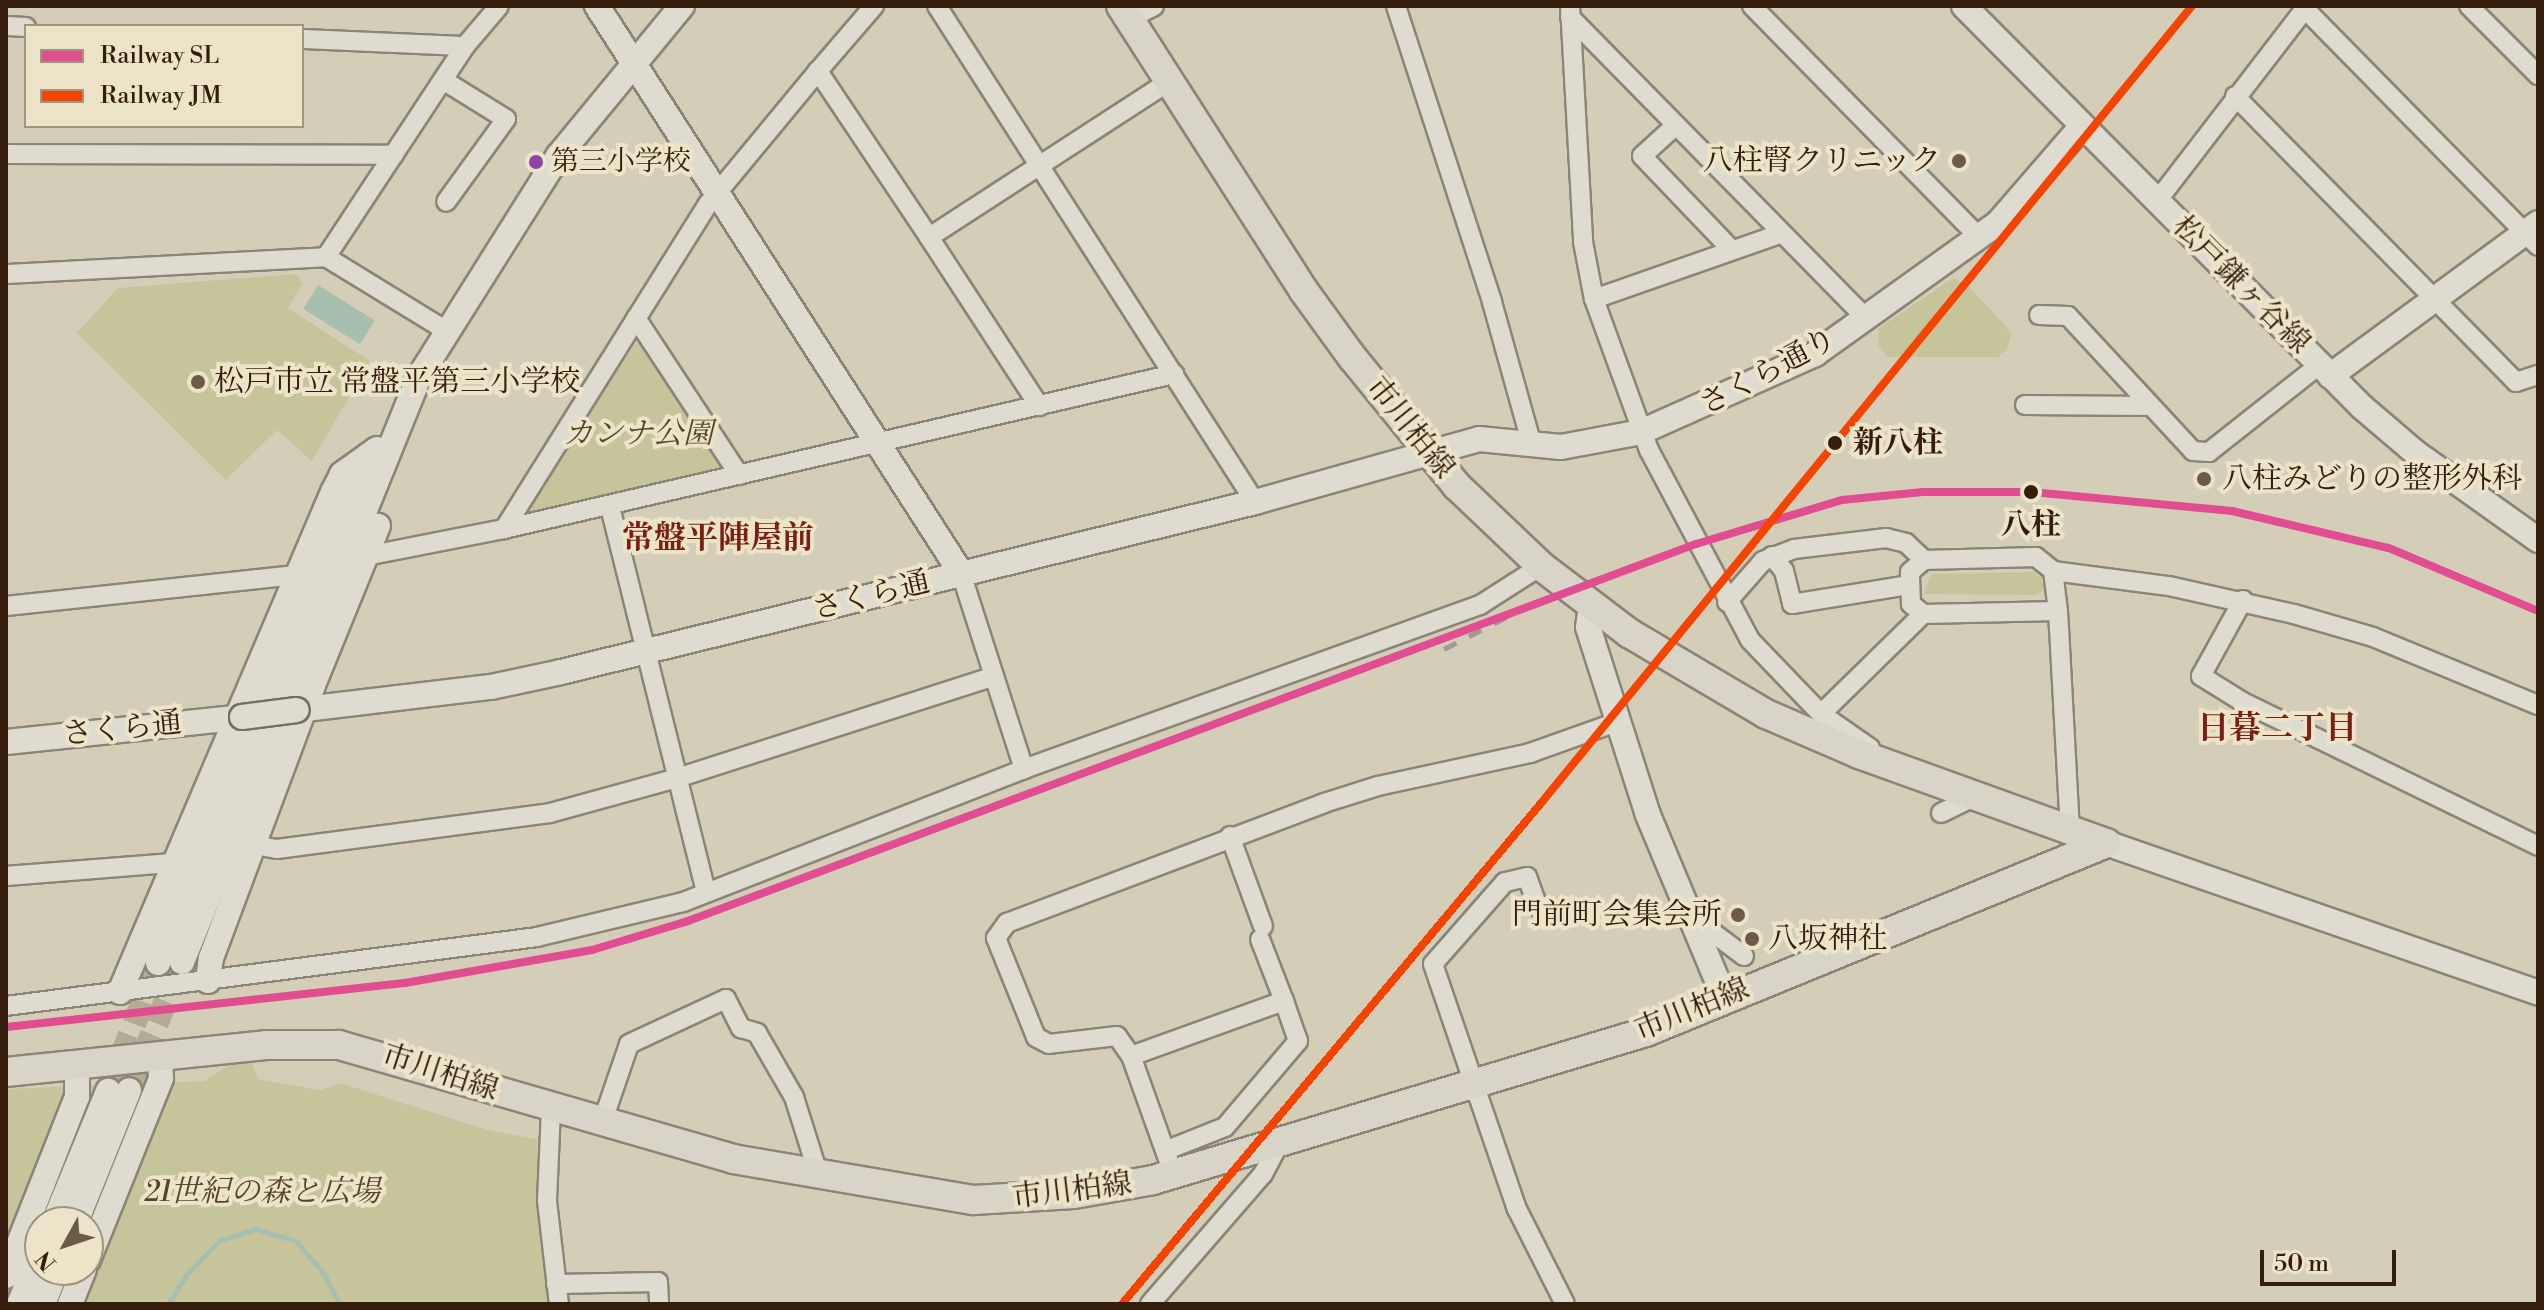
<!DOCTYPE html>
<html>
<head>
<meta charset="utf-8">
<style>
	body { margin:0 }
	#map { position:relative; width:2544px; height:1310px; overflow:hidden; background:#d4ceb8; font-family:"Libre Bodoni","Noto Serif JP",serif }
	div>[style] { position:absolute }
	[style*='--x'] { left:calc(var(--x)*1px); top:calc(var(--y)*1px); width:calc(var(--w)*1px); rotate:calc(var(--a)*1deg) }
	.green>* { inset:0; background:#c6c49b }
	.water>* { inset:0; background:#a7bfaf; transform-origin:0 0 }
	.stream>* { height:5px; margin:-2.5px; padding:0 2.5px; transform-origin:2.5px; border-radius:2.5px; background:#a7bfaf }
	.secondary-tunnel>* { height:24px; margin-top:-12px; transform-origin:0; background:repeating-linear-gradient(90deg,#b4ab95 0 24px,transparent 0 36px) }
	.roads { filter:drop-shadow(2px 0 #8c8577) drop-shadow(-2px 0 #8c8577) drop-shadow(0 2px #8c8577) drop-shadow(0 -2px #8c8577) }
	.street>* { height:18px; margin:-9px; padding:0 9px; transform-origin:9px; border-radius:9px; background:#dedcd0 }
	.secondary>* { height:24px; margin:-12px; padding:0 12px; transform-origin:12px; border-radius:12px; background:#dedcd0 }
	.primary>* { height:28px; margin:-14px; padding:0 14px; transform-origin:14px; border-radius:14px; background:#d8d5c8 }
	.rail>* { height:5px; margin-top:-2.5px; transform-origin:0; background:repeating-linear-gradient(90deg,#9f9a90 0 14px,transparent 0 28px) }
	.bridges { filter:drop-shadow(2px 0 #756e61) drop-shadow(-2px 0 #756e61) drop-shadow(0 2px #756e61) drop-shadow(0 -2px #756e61) }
	.secondary-bridge>* { height:24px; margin:-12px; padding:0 12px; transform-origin:12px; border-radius:12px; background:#dedcd0 }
	.rail-1>* { height:8px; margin:-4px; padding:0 4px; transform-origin:4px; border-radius:4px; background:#e04d91 }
	.rail-2>* { height:8px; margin:-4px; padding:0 4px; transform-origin:4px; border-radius:4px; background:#f54301 }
	.dots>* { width:22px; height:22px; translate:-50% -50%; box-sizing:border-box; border:4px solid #ebe4c9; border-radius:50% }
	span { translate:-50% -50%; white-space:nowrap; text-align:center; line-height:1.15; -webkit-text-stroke:8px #ebe4c9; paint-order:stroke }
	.bus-label { font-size:28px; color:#351d0b }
	.left { translate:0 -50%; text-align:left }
	.poi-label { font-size:30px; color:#351d0b }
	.right { translate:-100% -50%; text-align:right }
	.street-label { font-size:30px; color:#351d0b }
	.park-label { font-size:30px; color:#564429; font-style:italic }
	.stop-label { font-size:30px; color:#351d0b; font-weight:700 }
	.neighbourhood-label { font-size:32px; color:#7a1f14; font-weight:700 }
	.frame { position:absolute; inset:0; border:8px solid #351d0b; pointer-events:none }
	.legend { position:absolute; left:24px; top:24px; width:280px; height:104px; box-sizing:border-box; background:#ebe4c9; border:2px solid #a2947d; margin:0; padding:10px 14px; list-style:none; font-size:24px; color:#351d0b }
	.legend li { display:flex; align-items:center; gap:16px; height:40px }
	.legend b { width:40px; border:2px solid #a2947d }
	.north { position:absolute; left:24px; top:1206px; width:80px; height:80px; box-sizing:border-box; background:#ebe4c9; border:2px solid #a2947d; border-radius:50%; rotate:230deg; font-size:22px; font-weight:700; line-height:32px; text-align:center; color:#351d0b }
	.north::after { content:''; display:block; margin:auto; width:28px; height:36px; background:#6d5b48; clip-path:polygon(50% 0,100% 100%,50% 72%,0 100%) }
	.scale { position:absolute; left:2260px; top:1250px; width:136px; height:36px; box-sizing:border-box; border:4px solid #351d0b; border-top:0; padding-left:10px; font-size:24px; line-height:28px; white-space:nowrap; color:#351d0b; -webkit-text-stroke:6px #ebe4c9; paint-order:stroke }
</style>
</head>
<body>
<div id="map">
	<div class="green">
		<i style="clip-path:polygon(295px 274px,303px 283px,288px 308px,370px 361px,312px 461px,277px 430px,226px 480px,77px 333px,118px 288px)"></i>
		<i style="clip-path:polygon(1953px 278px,1966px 284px,2006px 326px,2011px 335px,2007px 350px,1998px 357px,1888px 357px,1878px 345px,1879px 328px)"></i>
		<i style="clip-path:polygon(640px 337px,722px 470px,530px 515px,528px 505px)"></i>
		<i style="clip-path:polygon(2033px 572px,2041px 577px,2044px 590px,2036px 595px,1924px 594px,1931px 574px)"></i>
		<i style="clip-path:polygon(evenodd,249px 1054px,258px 1079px,321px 1090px,340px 1083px,491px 1131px,537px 1139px,548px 1304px,6px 1304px,6px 1089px,204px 1081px,249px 1054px,40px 1222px,88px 1222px,88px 1270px,40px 1270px,40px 1222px)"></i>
	</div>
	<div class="water">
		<i style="left:318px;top:285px;width:67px;height:28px;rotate:32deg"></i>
	</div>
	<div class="stream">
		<i style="--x:168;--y:1304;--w:34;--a:-58"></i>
		<i style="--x:186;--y:1275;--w:49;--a:-45.8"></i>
		<i style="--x:220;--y:1240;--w:38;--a:-17"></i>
		<i style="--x:256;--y:1229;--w:42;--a:16.7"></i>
		<i style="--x:296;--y:1241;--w:43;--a:49.7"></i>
		<i style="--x:324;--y:1274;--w:34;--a:63"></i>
	</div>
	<div class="secondary-tunnel">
		<i style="--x:129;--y:1090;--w:139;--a:-67.5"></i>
		<i style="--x:108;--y:1091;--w:137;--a:-68.7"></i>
	</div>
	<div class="roads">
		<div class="street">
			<i style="--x:937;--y:6;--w:589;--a:57.33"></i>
			<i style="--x:1396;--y:6;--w:311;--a:72"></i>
			<i style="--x:1492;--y:302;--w:148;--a:74.4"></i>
			<i style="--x:1570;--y:6;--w:236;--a:86.8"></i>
			<i style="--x:1583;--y:242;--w:58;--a:79.1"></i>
			<i style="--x:1594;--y:299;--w:161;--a:70"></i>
			<i style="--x:1649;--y:450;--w:215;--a:62"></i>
			<i style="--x:1750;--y:640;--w:103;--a:46.2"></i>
			<i style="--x:1821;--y:714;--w:60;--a:34.8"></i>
			<i style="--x:1752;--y:6;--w:324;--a:45.5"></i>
			<i style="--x:2469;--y:6;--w:98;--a:45"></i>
			<i style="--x:2305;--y:9;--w:332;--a:45.5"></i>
			<i style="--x:1570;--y:17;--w:422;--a:45.5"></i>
			<i style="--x:1129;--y:19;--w:28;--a:-27"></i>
			<i style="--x:6;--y:26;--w:20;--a:3"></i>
			<i style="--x:302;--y:39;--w:163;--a:2.5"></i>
			<i style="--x:818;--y:71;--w:86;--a:-49.3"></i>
			<i style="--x:443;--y:80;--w:74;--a:31.8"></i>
			<i style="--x:506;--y:119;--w:102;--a:125.9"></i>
			<i style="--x:1168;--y:82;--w:285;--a:147"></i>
			<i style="--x:929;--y:237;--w:200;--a:-123.8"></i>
			<i style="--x:818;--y:71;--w:173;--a:129.6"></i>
			<i style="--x:708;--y:204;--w:384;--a:122.1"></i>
			<i style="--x:504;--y:529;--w:688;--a:-13.03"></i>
			<i style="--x:2235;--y:96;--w:401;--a:45.5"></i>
			<i style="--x:2516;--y:382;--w:23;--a:-18"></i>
			<i style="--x:1676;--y:125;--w:46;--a:137.6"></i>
			<i style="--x:1642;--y:156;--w:129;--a:46.3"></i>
			<i style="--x:6;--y:154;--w:388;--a:0.1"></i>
			<i style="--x:2157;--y:201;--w:246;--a:-52.4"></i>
			<i style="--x:929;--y:237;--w:202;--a:56.9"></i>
			<i style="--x:326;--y:257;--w:253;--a:-56.6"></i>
			<i style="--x:465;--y:46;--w:52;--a:-49.6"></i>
			<i style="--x:6;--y:274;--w:320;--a:-3"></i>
			<i style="--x:326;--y:257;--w:140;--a:31.5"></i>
			<i style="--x:1594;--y:299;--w:199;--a:-19.3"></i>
			<i style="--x:2039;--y:315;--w:29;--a:2"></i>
			<i style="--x:2068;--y:316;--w:184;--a:47.2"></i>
			<i style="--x:2193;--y:451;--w:16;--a:4"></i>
			<i style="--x:2209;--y:452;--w:140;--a:-38.3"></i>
			<i style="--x:636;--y:318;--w:188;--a:56.7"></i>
			<i style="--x:2025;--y:405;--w:126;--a:0.5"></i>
			<i style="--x:610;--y:507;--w:397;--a:76"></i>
			<i style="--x:366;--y:556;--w:141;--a:-11.1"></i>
			<i style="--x:1772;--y:556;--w:19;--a:51"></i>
			<i style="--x:1784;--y:571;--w:34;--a:76"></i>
			<i style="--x:1792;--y:604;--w:119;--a:-9.2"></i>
			<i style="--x:2053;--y:571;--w:117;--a:7.4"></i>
			<i style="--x:2169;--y:586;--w:128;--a:12.6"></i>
			<i style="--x:2294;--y:614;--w:82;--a:16.2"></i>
			<i style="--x:2373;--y:637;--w:178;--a:22.4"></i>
			<i style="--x:961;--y:573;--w:206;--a:72.2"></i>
			<i style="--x:2243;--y:600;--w:87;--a:118.9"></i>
			<i style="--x:2201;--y:676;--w:49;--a:31.8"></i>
			<i style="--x:2243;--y:702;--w:328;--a:26"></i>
			<i style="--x:1727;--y:602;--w:55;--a:-48.7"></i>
			<i style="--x:1763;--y:561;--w:33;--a:-21"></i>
			<i style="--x:1794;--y:549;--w:93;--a:-6.8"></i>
			<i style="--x:1886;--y:538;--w:21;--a:14"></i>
			<i style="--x:1906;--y:543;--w:25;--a:43"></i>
			<i style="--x:6;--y:606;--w:294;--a:-6.1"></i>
			<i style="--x:2058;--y:611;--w:135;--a:178.7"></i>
			<i style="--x:1923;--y:614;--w:16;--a:-140"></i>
			<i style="--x:1911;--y:604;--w:32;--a:-92"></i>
			<i style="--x:1910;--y:572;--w:18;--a:-41"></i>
			<i style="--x:1924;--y:560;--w:112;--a:-1.5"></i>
			<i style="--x:2036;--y:557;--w:22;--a:39"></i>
			<i style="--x:2053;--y:571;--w:40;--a:82.9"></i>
			<i style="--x:2058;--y:611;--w:17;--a:87"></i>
			<i style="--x:2059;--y:628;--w:201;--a:86.9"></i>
			<i style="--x:1821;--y:714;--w:143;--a:-44.4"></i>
			<i style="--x:1941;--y:813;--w:39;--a:-26"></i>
			<i style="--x:1230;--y:836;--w:96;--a:69.9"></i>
			<i style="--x:254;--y:845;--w:23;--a:10"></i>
			<i style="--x:277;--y:849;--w:275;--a:-7.5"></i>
			<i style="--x:550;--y:813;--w:132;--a:-15.4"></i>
			<i style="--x:677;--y:778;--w:331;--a:-17.8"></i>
			<i style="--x:6;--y:876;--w:168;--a:-4.5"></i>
			<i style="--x:1538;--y:907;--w:32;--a:-110"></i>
			<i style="--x:1527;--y:877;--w:23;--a:167"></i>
			<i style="--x:1505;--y:882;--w:109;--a:131.3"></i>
			<i style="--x:1433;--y:964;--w:259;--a:71.1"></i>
			<i style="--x:1517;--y:1209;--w:106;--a:63.2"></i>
			<i style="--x:1690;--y:923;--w:14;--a:12"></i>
			<i style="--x:1704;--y:926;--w:50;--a:36.9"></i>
			<i style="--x:6;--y:1006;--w:535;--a:-7.4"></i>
			<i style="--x:537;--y:937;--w:150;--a:-13.5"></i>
			<i style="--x:683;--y:902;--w:366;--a:-21.3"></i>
			<i style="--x:1024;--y:769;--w:485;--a:-19.8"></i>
			<i style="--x:1480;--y:605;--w:72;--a:-32.6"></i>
			<i style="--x:1131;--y:1056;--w:24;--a:-125"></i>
			<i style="--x:1117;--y:1036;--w:68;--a:173.3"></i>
			<i style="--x:1049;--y:1044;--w:15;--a:-152"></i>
			<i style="--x:1036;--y:1037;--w:107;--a:-112"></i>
			<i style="--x:996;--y:938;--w:19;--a:-54"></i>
			<i style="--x:1007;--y:923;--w:339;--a:-20.7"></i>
			<i style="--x:1324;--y:803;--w:57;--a:-17.5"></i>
			<i style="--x:1378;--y:786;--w:156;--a:-12.2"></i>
			<i style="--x:1530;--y:753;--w:92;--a:-19.6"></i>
			<i style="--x:551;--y:1109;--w:92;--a:92.5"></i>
			<i style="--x:547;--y:1201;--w:104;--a:83.4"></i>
			<i style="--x:602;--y:1123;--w:83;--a:-71.1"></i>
			<i style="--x:629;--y:1044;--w:107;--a:-24.9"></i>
			<i style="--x:726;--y:999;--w:33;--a:63"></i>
			<i style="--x:741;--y:1028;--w:17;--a:17"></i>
			<i style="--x:757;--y:1033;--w:74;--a:60"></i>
			<i style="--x:794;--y:1097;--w:80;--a:72.5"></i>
			<i style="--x:1167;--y:1150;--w:62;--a:-21.6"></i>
			<i style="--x:1225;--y:1127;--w:113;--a:-49.7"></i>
			<i style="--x:1298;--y:1041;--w:42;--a:-109.3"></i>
			<i style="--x:1173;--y:1173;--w:124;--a:-109.7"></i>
			<i style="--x:1131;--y:1056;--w:163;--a:-19.8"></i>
			<i style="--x:1284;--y:1001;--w:66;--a:-111.2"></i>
			<i style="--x:556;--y:1284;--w:102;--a:-1.1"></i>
			<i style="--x:658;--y:1282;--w:22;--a:87"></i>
			<i style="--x:1150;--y:1304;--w:172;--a:-49"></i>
			<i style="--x:1263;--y:1174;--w:41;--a:-62.2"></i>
		</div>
		<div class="secondary">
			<i style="--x:597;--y:6;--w:674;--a:57.3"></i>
			<i style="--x:1964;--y:6;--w:565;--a:45.22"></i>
			<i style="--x:2362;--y:407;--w:71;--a:40.4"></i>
			<i style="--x:2416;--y:453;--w:150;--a:35.5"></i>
			<i style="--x:2330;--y:376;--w:258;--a:-36.3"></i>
			<i style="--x:1591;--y:606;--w:21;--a:98"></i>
			<i style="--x:1588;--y:627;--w:197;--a:72.3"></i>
			<i style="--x:1648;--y:815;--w:197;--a:67.3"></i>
			<i style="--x:297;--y:710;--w:195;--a:-6.8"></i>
			<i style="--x:491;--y:687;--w:72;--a:-12.1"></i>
			<i style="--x:561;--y:672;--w:715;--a:-13.76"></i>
			<i style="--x:1255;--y:502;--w:233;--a:-15.7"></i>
			<i style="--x:1479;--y:439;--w:82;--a:5.6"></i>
			<i style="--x:1561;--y:447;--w:81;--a:-10.6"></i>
			<i style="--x:1641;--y:432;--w:191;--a:-24.1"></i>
			<i style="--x:1815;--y:354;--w:225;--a:-35.6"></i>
			<i style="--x:1998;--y:223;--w:128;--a:-49.1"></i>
			<i style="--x:6;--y:742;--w:237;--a:-6"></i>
			<i style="--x:2106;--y:843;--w:457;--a:19.1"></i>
			<i style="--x:182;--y:962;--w:631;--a:-67.95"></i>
			<i style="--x:419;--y:377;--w:262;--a:-57.8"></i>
			<i style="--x:559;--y:155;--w:193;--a:-50.5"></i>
			<i style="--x:158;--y:963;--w:538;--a:-67.01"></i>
			<i style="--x:208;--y:981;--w:23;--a:-83"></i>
			<i style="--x:211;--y:958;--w:291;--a:-69.5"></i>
			<i style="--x:313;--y:685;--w:172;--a:-67.8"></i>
			<i style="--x:120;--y:992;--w:543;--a:-66.93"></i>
			<i style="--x:333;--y:492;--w:20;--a:-63"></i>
			<i style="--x:342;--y:474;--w:43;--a:-35.5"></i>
			<i style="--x:54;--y:1222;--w:142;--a:-67.6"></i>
			<i style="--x:76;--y:1222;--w:142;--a:-68.1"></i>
			<i style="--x:88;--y:1260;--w:196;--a:-68.1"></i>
			<i style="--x:161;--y:1078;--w:21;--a:-93"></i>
			<i style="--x:6;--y:1276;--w:193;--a:-68.4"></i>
			<i style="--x:77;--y:1097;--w:31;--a:-90"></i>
			<i style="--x:19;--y:1304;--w:53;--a:-66.8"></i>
			<i style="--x:43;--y:1304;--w:37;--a:-68"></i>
			<i style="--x:70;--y:1304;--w:37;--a:-68"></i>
		</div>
		<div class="primary">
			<i style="--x:1121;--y:6;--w:339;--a:57.3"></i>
			<i style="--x:1304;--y:291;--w:82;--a:54"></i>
			<i style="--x:1352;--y:357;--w:166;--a:50.9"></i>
			<i style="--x:1457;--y:486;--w:116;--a:43.6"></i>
			<i style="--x:1541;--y:566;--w:111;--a:37.3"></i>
			<i style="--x:1629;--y:633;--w:159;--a:30.6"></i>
			<i style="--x:1766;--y:714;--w:101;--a:23.3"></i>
			<i style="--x:1859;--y:754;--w:263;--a:19.8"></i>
			<i style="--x:6;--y:1072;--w:261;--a:-5.9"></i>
			<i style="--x:266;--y:1045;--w:73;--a:0"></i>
			<i style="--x:339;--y:1045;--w:410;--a:16.1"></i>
			<i style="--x:733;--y:1159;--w:244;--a:9.7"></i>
			<i style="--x:974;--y:1200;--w:100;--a:-3.4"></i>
			<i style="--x:1074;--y:1194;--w:80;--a:-10"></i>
			<i style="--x:1153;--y:1180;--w:515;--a:-16.71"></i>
			<i style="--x:1646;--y:1032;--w:497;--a:-22.3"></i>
		</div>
	</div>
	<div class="rail">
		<i style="--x:1444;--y:649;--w:76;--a:-27.2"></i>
	</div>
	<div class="bridges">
		<div class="secondary-bridge">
			<i style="--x:242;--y:717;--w:55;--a:-7.3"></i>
		</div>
	</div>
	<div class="rail-1">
		<i style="--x:6;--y:1027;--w:401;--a:-6.3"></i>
		<i style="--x:405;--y:983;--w:190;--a:-10"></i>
		<i style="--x:592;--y:950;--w:100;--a:-16.8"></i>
		<i style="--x:688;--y:921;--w:1076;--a:-20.51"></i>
		<i style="--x:1696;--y:544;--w:152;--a:-16.8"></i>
		<i style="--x:1842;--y:500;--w:81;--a:-5.6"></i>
		<i style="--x:1923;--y:492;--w:109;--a:0"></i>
		<i style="--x:2032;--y:492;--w:201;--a:5.4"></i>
		<i style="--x:2232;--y:511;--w:161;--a:13.3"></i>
		<i style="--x:2389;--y:548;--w:162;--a:22.9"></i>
	</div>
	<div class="rail-2">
		<i style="--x:1122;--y:1304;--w:655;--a:-50.08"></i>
		<i style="--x:1542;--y:802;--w:1028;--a:-50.77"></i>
	</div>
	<div class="dots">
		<i style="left:1959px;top:161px;background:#6d5b48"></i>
		<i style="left:536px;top:162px;background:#8e44ad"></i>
		<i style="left:198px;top:382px;background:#6d5b48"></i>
		<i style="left:1835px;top:443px;background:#351d0b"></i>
		<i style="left:2204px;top:479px;background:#6d5b48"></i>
		<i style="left:2031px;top:492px;background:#351d0b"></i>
		<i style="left:1738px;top:915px;background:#6d5b48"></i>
		<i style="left:1752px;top:939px;background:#6d5b48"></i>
	</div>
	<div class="bus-label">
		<span class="left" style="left:551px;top:162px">第三小学校</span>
	</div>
	<div class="poi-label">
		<span class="right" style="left:1941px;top:161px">八柱腎クリニック</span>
		<span class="left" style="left:214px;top:382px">松戸市立 常盤平第三小学校</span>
		<span class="left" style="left:2222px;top:479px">八柱みどりの整形外科</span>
		<span class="right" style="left:1722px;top:915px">門前町会集会所</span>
		<span class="left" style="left:1768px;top:939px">八坂神社</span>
	</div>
	<div class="street-label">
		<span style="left:2241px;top:285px;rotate:45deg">松戸鎌ヶ谷線</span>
		<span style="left:1768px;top:372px;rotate:-28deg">さくら通り</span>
		<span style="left:1410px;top:428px;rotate:51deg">市川柏線</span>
		<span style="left:871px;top:596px;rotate:-14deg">さくら通</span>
		<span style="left:122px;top:729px;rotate:-6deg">さくら通</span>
		<span style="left:1692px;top:1010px;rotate:-22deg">市川柏線</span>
		<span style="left:440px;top:1073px;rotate:18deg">市川柏線</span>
		<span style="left:1072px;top:1191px;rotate:-7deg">市川柏線</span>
	</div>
	<div class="park-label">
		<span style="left:638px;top:434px">カンナ公園</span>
		<span style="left:262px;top:1192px">21世紀の森と広場</span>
	</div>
	<div class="stop-label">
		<span class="left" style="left:1853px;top:443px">新八柱</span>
		<span style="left:2031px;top:525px">八柱</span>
	</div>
	<div class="neighbourhood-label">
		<span style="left:718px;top:538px">常盤平陣屋前</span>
		<span style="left:2277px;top:728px">日暮二丁目</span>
	</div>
	<div class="frame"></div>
	<ul class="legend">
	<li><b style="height:10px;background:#e04d91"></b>Railway SL</li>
	<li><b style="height:10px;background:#f54301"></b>Railway JM</li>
	</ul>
	<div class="north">N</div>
	<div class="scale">50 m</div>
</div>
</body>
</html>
